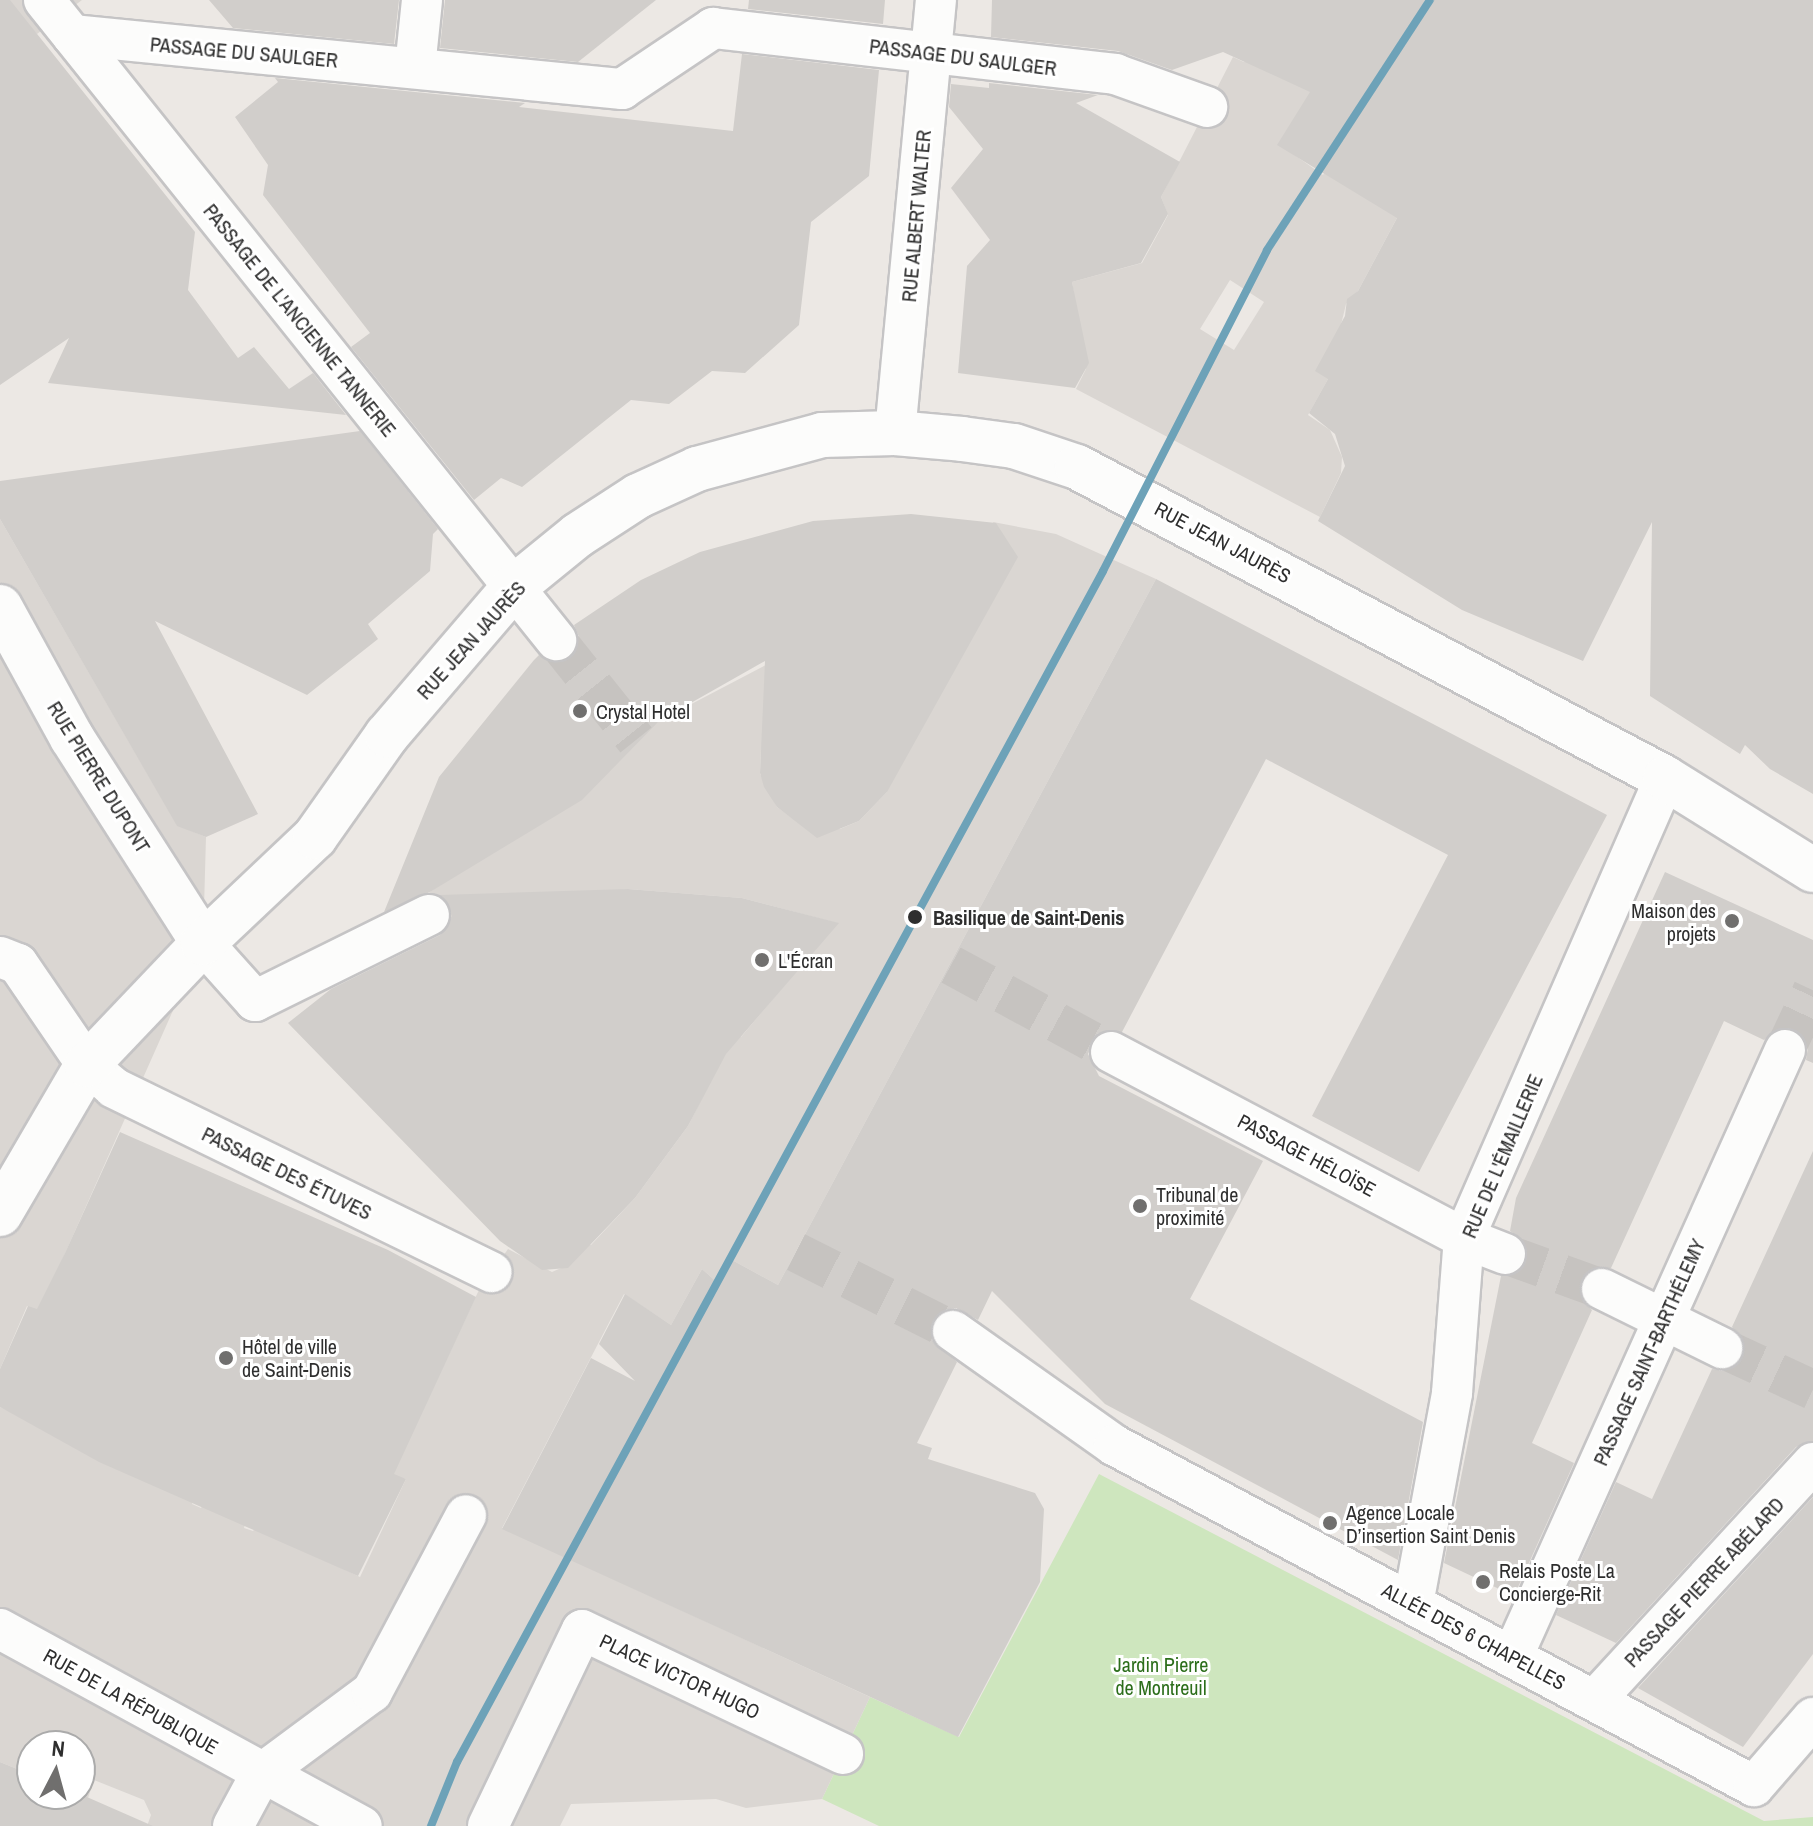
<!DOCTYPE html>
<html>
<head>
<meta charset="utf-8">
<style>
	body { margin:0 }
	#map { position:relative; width:1813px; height:1826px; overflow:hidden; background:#ece8e4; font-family:"Archivo Narrow",sans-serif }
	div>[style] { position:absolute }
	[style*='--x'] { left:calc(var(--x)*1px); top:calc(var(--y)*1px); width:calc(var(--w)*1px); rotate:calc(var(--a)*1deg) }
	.green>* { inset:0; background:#cee6be }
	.plaza>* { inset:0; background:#dad6d2 }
	.building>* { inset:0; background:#d1cecb }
	.pedestrian-tunnel>* { height:40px; margin-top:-20px; transform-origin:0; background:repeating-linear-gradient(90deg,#c6c3c0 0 40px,transparent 0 60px) }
	.roads { filter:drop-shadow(2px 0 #c5c4c5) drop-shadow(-2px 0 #c5c4c5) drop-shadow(0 2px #c5c4c5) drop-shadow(0 -2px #c5c4c5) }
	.pedestrian>* { height:40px; margin:-20px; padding:0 20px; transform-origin:20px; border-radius:20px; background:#fcfcfb }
	.minor>* { height:44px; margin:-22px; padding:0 22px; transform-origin:22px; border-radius:22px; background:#fcfcfb }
	.metro-1>* { height:8px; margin:-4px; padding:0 4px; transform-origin:4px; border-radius:4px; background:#6da2b8 }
	.dots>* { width:22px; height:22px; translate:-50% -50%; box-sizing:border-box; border:4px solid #fff; border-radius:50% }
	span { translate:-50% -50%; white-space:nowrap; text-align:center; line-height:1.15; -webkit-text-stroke:6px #fff; paint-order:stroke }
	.street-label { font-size:20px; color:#2e2e2e }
	.poi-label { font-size:20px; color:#2e2e2e }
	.left { translate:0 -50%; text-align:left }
	.right { translate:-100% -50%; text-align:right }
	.stop-label { font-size:20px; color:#2e2e2e; font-weight:700 }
	.park-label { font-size:20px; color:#2c6e1b }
	.north { position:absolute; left:16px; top:1730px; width:80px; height:80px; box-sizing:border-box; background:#fff; border:2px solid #ababab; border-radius:50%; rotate:6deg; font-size:22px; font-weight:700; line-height:32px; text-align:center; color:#2e2e2e }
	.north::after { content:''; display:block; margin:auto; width:28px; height:36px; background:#706f6e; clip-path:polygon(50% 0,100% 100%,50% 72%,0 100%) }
</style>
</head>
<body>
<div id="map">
	<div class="green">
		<i style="clip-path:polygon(1099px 1474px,1764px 1821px,1813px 1817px,1813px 1826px,879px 1826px,822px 1799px,870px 1697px,959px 1737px)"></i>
	</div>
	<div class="plaza">
		<i style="clip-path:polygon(0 0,82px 0,37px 34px)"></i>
		<i style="clip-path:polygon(evenodd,1390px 0,1293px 154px,1323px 175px,1435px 0,1513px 0,1358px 291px,1346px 304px,1328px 379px,1308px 415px,1330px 430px,1342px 457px,1341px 473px,1320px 517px,1076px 389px,1086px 369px,1072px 282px,1142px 263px,1168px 215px,1161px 197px,1233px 57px,1244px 62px,1390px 0,1230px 280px,1264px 302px,1234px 350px,1200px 329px,1230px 280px)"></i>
		<i style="clip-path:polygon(0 519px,177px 825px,206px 837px,203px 943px,39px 1312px,27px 1306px,0 1369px)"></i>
		<i style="clip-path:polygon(evenodd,993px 522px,1056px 534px,1156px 579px,778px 1285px,732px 1260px,719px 1284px,702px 1269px,671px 1325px,624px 1294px,502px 1528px,870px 1697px,822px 1799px,746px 1808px,716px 1799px,571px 1804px,560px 1826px,147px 1826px,151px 1815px,144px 1800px,94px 1780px,88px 1798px,80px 1794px,80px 1746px,32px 1746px,32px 1775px,0 1762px,0 1407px,194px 1498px,192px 1504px,201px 1508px,204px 1503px,246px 1521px,244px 1528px,253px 1531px,256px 1527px,360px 1577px,406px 1479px,392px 1476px,478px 1292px,508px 1249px,552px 1272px,568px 1265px,567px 1235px,591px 1245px,635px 1198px,688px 1126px,734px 1035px,741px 1037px,837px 923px,742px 898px,628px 889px,497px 910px,432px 931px,422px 898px,659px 721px,1002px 541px,993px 522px,785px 736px,887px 792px,859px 821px,840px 829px,792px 818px,777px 807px,760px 774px,761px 749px,785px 736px)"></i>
	</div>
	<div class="building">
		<i style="clip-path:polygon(0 0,10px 0,195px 232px,188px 290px,238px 358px,254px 347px,289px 389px,313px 373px,346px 415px,48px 383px,69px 338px,0 385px)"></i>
		<i style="clip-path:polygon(209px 0,399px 0,394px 44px,233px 28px)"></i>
		<i style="clip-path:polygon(445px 0,656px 0,578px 62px,440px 48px)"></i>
		<i style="clip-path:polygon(749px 0,885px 0,883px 24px,748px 9px)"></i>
		<i style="clip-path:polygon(992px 0,1813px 0,1813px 794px,1770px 769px,1745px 745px,1740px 754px,1650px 696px,1652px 522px,1583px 661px,1462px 610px,1318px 521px,1345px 466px,1335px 434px,1309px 413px,1328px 379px,1315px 371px,1345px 316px,1347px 299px,1358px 291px,1397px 218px,1277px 145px,1310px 92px,1223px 52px,1172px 70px,1118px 51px,991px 37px)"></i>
		<i style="clip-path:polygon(742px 54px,879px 70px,869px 176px,811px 222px,799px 325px,745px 373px,712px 371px,669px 404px,631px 400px,522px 487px,501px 478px,474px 500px,351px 347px,370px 333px,263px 195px,268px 165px,235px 117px,278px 82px,275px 78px,525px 103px,519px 107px,733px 131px)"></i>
		<i style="clip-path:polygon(989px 83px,1098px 95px,1076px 103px,1180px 162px,1161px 197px,1168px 214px,1141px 263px,1072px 282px,1089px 363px,1075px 388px,958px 373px,967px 266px,990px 240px,951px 188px,983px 149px,949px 107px,951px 84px,989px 88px)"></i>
		<i style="clip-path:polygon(360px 431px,438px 529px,433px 534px,430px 571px,368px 624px,378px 639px,307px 695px,155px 621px,258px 814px,206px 837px,177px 826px,0 519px,0 481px)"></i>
		<i style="clip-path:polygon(911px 514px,996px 523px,1018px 557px,887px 792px,859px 821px,817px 838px,777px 807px,764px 787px,760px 773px,765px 661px,659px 721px,582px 800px,430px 892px,384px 912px,439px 777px,534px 660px,539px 655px,559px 663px,571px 657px,579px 637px,574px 625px,641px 580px,700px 552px,813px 521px)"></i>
		<i style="clip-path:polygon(1156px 579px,1607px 815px,1419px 1172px,1312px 1116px,1448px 855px,1266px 759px,1122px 1032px,1098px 1033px,1088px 1054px,1099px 1076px,1263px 1161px,1190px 1299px,1423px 1422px,1398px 1560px,1105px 1404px,992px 1291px,978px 1320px,956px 1308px,944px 1310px,934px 1318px,932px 1340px,957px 1362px,917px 1443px,932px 1448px,928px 1459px,1035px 1493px,1044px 1509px,1040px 1582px,958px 1737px,502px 1529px,591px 1358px,635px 1381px,599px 1344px,625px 1294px,671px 1325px,702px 1269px,719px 1284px,732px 1260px,778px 1285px)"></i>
		<i style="clip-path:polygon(1665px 872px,1813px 940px,1813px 1063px,1806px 1060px,1808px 1047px,1795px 1029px,1782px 1027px,1764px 1040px,1724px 1021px,1611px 1268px,1590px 1270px,1581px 1280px,1583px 1301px,1592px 1310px,1532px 1443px,1574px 1463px,1514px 1596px,1444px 1563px,1501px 1276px,1519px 1272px,1527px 1262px,1523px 1240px,1510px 1231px,1516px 1198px)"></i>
		<i style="clip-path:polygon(628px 889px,742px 898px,839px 923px,726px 1054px,688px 1126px,635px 1198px,568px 1268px,542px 1270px,500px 1241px,288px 1023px,331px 989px,440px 935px,452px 916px,440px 895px)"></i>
		<i style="clip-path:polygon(120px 1132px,388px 1250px,476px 1297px,394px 1474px,406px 1479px,358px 1576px,99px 1462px,0 1407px,0 1369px,28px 1306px,37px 1309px,65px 1253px)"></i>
		<i style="clip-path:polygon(1813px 1151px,1813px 1441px,1796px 1447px,1616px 1643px,1556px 1615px,1616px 1482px,1652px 1499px,1712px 1369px,1724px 1371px,1742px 1359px,1745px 1346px,1732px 1327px)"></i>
		<i style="clip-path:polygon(1813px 1497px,1813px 1654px,1743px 1747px,1638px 1688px)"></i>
		<i style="clip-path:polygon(0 1762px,32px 1775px,32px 1794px,80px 1794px,153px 1826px,0 1826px)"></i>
	</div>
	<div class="pedestrian-tunnel">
		<i style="--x:556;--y:640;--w:128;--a:51.3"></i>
		<i style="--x:951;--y:965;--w:182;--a:28.5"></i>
		<i style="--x:1785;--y:1050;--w:66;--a:-65"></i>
		<i style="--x:796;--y:1252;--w:176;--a:26.7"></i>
		<i style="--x:1505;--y:1254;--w:103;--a:19.8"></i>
		<i style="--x:1722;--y:1348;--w:100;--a:24.8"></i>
	</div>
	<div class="roads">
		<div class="pedestrian">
			<i style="--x:44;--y:0;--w:820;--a:51.34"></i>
			<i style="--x:72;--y:35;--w:553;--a:5.61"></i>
			<i style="--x:622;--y:89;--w:110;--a:-33.8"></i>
			<i style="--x:713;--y:28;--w:405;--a:6.5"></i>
			<i style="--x:1115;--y:74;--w:98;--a:19.7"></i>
			<i style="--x:415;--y:68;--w:68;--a:-84.1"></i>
			<i style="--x:895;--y:433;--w:435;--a:-84.6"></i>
			<i style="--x:203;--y:943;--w:78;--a:48.1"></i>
			<i style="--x:255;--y:1001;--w:194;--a:-26.3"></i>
			<i style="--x:0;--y:957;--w:19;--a:21"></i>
			<i style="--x:18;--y:964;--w:122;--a:55.7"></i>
			<i style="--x:87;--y:1065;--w:35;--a:40"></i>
			<i style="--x:114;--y:1088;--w:420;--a:26"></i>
			<i style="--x:1111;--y:1052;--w:399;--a:27.8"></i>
			<i style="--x:1464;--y:1238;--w:44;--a:21.3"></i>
			<i style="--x:1602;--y:1289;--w:134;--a:26.2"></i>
			<i style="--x:953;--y:1331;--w:197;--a:35.3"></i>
			<i style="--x:1114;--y:1445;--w:725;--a:28.05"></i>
			<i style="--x:1754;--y:1786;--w:90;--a:-49.1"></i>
			<i style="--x:1413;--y:1604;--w:215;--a:-79.5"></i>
			<i style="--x:1452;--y:1393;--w:155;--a:-85.6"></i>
			<i style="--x:1464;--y:1238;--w:502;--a:-66.4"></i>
			<i style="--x:0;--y:1629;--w:412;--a:28.6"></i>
			<i style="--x:1514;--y:1653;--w:661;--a:-65.8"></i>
			<i style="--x:1595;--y:1700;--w:322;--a:-47.4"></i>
			<i style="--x:233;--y:1826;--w:59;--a:-61.7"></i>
			<i style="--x:261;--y:1774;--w:138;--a:-36.5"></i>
			<i style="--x:372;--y:1692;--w:200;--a:-62"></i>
			<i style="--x:488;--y:1826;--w:217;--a:-64.4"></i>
			<i style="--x:582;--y:1630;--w:289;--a:25.4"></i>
		</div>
		<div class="minor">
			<i style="--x:0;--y:607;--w:149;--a:61.2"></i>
			<i style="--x:72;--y:738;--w:243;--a:57.4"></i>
			<i style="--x:0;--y:1214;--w:173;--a:-59.7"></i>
			<i style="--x:87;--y:1065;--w:168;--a:-46.4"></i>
			<i style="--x:203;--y:943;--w:154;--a:-43.4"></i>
			<i style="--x:315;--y:837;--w:125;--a:-54.8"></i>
			<i style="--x:387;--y:735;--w:195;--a:-49.4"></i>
			<i style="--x:514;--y:587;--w:82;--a:-39.1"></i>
			<i style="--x:578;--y:535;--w:72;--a:-33"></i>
			<i style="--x:638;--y:496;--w:65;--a:-24.6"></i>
			<i style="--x:697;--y:469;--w:130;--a:-15.2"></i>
			<i style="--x:822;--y:435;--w:73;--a:-1.6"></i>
			<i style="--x:895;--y:433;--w:67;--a:5.1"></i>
			<i style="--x:962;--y:439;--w:52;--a:7.7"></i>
			<i style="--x:1014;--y:446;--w:66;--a:18.4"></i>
			<i style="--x:1077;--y:467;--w:665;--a:27.87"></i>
			<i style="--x:1665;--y:778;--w:174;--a:31.9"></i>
		</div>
	</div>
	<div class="metro-1">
		<i style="--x:431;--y:1826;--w:69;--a:-67.9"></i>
		<i style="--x:457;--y:1762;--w:1355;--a:-61.52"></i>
		<i style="--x:1103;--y:571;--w:360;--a:-62.9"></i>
		<i style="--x:1267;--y:250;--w:298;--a:-56.9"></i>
	</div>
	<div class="dots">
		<i style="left:580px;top:711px;background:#706f6e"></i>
		<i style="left:915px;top:917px;background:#2e2e2e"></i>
		<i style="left:1732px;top:921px;background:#706f6e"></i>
		<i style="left:762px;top:960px;background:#706f6e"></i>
		<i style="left:1140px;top:1206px;background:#706f6e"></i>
		<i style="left:226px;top:1358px;background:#706f6e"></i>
		<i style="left:1330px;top:1523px;background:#706f6e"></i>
		<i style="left:1483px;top:1582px;background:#706f6e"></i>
	</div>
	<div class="street-label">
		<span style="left:244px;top:52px;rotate:5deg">PASSAGE DU SAULGER</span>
		<span style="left:963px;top:57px;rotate:7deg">PASSAGE DU SAULGER</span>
		<span style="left:916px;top:216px;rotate:-85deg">RUE ALBERT WALTER</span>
		<span style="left:300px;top:320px;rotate:51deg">PASSAGE DE L'ANCIENNE TANNERIE</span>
		<span style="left:1223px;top:542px;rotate:28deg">RUE JEAN JAURÈS</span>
		<span style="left:471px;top:640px;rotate:-48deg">RUE JEAN JAURÈS</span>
		<span style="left:99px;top:777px;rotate:58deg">RUE PIERRE DUPONT</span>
		<span style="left:1307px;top:1155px;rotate:28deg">PASSAGE HÉLOÏSE</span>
		<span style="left:1502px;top:1156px;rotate:-67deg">RUE DE L'ÉMAILLERIE</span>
		<span style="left:287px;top:1173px;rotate:26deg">PASSAGE DES ÉTUVES</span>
		<span style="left:1649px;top:1352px;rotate:-66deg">PASSAGE SAINT-BARTHÉLEMY</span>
		<span style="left:1704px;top:1582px;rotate:-47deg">PASSAGE PIERRE ABÉLARD</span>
		<span style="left:1474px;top:1636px;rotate:28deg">ALLÉE DES 6 CHAPELLES</span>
		<span style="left:680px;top:1676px;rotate:25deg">PLACE VICTOR HUGO</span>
		<span style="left:131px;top:1701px;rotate:29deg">RUE DE LA RÉPUBLIQUE</span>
	</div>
	<div class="poi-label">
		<span class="left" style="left:596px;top:711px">Crystal Hotel</span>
		<span class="right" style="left:1716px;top:922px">Maison des<br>projets</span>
		<span class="left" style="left:778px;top:960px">L'Écran</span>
		<span class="left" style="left:1156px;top:1206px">Tribunal de<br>proximité</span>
		<span class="left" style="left:242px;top:1358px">Hôtel de ville<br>de Saint-Denis</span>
		<span class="left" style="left:1346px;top:1524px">Agence Locale<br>D’insertion Saint Denis</span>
		<span class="left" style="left:1499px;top:1582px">Relais Poste La<br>Concierge-Rit</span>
	</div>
	<div class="stop-label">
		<span class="left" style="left:933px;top:917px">Basilique de Saint-Denis</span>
	</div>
	<div class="park-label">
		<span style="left:1161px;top:1676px">Jardin Pierre<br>de Montreuil</span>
	</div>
	<div class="north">N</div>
</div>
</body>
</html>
